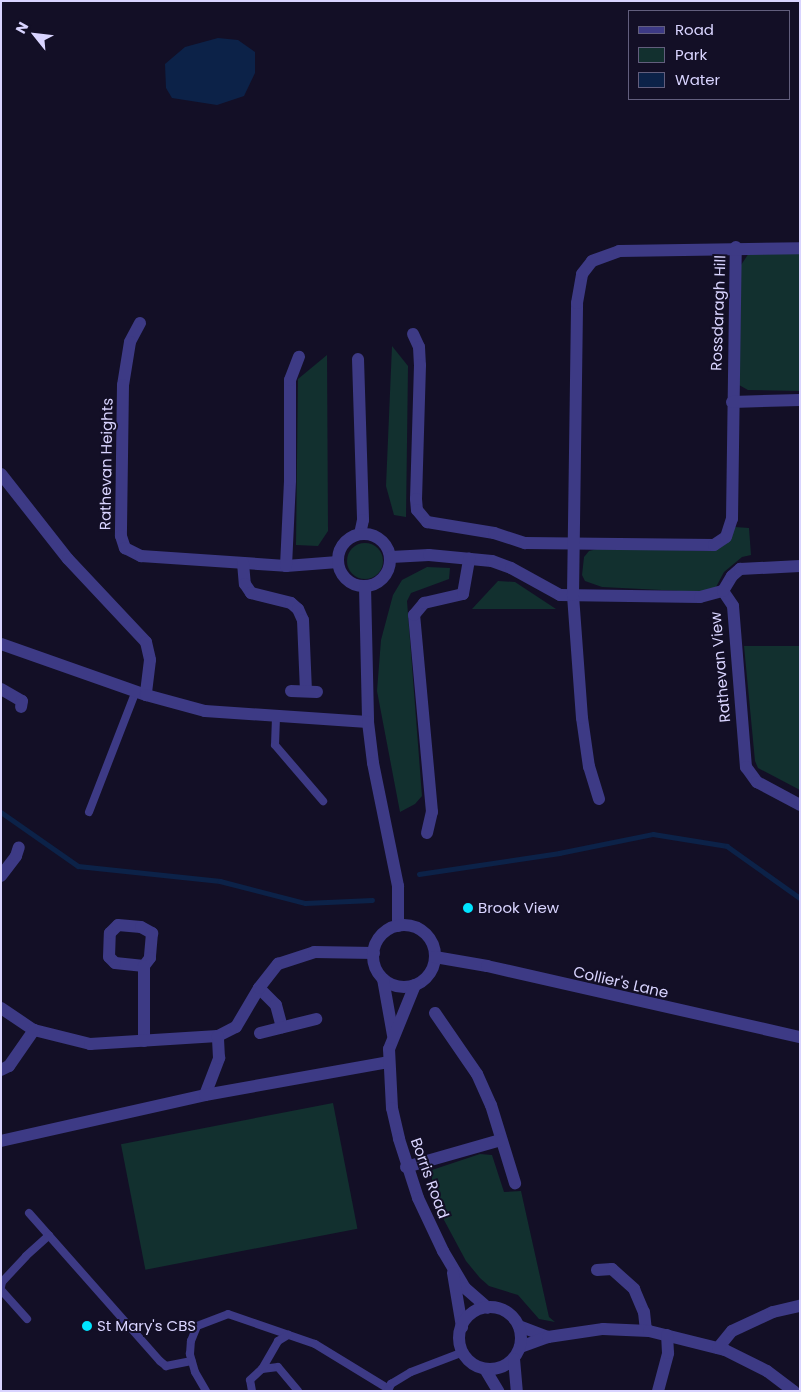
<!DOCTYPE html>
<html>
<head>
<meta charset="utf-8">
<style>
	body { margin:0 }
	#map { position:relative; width:801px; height:1392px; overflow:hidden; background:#130f26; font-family:Poppins,sans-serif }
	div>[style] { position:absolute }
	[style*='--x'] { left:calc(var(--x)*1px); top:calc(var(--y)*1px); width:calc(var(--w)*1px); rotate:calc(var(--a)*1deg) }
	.green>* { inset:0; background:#12302f; transform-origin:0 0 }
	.round { border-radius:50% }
	.water>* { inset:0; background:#0c2248 }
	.stream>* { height:4.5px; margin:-2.25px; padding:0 2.25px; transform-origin:2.25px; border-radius:2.25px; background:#0c2248 }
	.service>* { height:8px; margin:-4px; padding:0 4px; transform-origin:4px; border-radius:4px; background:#3d3a85 }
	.minor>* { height:12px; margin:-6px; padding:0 6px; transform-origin:6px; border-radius:6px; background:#3d3a85 }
	.minor>.ring { margin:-6px; padding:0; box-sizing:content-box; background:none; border:12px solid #3d3a85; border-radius:50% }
	.tertiary>* { height:12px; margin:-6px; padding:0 6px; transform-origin:6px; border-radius:6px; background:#3d3a85 }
	.tertiary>.ring { margin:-6px; padding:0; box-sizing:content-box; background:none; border:12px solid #3d3a85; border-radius:50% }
	.dots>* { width:14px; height:14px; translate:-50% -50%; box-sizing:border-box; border:2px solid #130f26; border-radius:50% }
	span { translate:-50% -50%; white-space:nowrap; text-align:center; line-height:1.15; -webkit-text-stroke:4px #130f26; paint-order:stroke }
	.street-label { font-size:15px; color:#d9d4ff }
	.poi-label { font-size:15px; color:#d9d4ff }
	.left { translate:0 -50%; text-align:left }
	.frame { position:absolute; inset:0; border:2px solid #d9d4ff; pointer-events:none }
	.legend { position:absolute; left:628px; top:10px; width:162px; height:90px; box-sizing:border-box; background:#130f26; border:1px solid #625e7d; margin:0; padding:6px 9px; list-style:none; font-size:15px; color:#d9d4ff }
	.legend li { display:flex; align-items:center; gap:10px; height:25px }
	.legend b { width:25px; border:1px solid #625e7d }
	.north { position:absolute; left:10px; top:10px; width:50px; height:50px; -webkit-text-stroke:4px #130f26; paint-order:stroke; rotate:299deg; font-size:14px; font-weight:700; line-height:20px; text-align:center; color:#d9d4ff }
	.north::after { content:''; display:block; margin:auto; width:18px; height:22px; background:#d9d4ff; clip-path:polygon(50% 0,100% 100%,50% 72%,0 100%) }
</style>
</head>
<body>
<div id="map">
	<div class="green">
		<i style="clip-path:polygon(749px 253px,800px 254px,800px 391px,748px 390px,739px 385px,741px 265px)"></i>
		<i style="clip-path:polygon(392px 346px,408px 366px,406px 517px,394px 515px,386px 486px)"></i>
		<i style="clip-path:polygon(327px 355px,328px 531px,318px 546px,296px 545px,298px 379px)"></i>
		<i style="clip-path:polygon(735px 527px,749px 528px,751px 555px,742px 557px,724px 572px,715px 589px,701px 592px,602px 587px,585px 581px,582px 575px,584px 557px,589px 551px,605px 547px,708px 551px)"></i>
		<i class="round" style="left:347px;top:543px;width:36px;height:36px"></i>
		<i style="clip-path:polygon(427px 567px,450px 568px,449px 579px,411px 593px,407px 601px,422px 796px,415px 804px,400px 812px,377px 691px,381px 640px,393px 595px,402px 580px)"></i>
		<i style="clip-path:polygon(498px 581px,515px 582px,556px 609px,472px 609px)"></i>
		<i style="clip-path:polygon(744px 646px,800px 646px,800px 790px,758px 768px,755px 761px)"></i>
		<i style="left:333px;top:1103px;width:128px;height:216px;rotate:79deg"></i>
		<i style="clip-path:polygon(480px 1154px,492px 1155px,504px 1192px,521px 1191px,549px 1317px,555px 1322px,539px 1319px,518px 1295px,489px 1286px,480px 1278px,466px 1261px,444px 1220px,432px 1189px,432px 1170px)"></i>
	</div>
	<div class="water">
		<i style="clip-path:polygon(218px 38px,238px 40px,255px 52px,255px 73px,244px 96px,217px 105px,172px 98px,166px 88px,165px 64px,185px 47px)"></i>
	</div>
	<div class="stream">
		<i style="--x:1;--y:812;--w:94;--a:35"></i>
		<i style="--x:78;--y:866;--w:143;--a:6"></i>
		<i style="--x:220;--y:881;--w:88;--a:14.5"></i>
		<i style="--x:305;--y:903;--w:67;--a:-2.6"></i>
		<i style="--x:419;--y:874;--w:142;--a:-8.5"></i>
		<i style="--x:559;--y:853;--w:96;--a:-11.4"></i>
		<i style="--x:653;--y:834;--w:75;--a:9.2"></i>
		<i style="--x:727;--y:846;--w:90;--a:35.5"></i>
	</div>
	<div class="service">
		<i style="--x:276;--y:717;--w:28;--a:92"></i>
		<i style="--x:275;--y:745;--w:74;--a:49.4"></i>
		<i style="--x:89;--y:812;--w:130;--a:-68.8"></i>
		<i style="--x:29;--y:1213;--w:198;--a:48.5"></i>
		<i style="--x:160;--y:1361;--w:8;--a:40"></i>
		<i style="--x:166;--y:1366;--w:26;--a:-11"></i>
		<i style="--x:1;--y:1287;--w:5;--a:-79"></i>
		<i style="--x:2;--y:1282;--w:35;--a:-47"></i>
		<i style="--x:26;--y:1256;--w:31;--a:-42"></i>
		<i style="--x:1;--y:1290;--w:39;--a:48"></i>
		<i style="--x:262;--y:1369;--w:16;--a:-7"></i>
		<i style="--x:278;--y:1367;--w:31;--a:50"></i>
		<i style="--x:206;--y:1391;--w:22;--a:-120"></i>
		<i style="--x:195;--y:1372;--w:19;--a:-106"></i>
		<i style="--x:190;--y:1354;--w:13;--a:-86"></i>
		<i style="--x:191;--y:1341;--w:16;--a:-68"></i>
		<i style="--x:197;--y:1326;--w:33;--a:-21"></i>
		<i style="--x:228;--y:1314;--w:92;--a:19"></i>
		<i style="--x:315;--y:1344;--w:84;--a:31.4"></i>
		<i style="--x:252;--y:1391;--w:11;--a:-100"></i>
		<i style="--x:250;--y:1380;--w:16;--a:-43"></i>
		<i style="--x:262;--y:1369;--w:32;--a:-60"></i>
		<i style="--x:278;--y:1341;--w:12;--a:-31"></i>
		<i style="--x:388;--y:1391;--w:8;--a:-67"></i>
		<i style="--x:391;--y:1384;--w:23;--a:-31"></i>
		<i style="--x:411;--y:1372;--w:56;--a:-21"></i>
	</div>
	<div class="minor">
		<i style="--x:140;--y:323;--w:21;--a:118"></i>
		<i style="--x:130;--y:342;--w:44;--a:99.2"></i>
		<i style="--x:123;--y:385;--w:151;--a:90.8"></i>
		<i style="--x:121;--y:536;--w:13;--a:72"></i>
		<i style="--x:125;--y:548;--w:18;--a:27"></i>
		<i style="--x:141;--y:556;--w:145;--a:3.9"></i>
		<i style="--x:286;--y:566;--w:52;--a:-4.4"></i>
		<i style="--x:413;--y:334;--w:14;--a:65"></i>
		<i style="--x:419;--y:347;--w:18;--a:87"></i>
		<i style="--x:420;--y:365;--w:134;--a:91.7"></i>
		<i style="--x:416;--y:499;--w:11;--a:85"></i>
		<i style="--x:417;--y:510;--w:16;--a:50"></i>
		<i style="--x:427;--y:522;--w:68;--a:9.3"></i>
		<i style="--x:494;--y:533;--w:33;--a:18"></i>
		<i style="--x:525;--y:543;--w:189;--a:0.6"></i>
		<i style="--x:714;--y:545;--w:14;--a:-34"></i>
		<i style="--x:726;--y:537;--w:19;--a:-72"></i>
		<i style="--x:732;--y:519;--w:272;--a:-89.2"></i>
		<i style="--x:358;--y:359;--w:161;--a:88.2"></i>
		<i style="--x:363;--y:520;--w:14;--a:102"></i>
		<i style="--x:732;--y:402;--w:68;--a:-1.7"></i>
		<i class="ring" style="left:338px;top:534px;width:40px;height:40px"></i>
		<i style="--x:391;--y:557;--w:38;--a:-3"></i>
		<i style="--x:429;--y:555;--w:63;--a:5.4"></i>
		<i style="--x:492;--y:561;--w:20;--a:20"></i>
		<i style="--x:511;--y:568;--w:56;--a:28.9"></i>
		<i style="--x:560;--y:595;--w:140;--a:0.8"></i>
		<i style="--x:700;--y:597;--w:24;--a:-15"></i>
		<i style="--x:243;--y:563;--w:21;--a:85"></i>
		<i style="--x:245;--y:584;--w:11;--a:56"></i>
		<i style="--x:251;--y:593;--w:41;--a:14"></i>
		<i style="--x:291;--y:603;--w:9;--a:41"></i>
		<i style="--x:298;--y:609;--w:12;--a:66"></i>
		<i style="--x:303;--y:620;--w:71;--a:87.6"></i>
		<i style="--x:286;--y:566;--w:86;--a:-87.3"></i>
		<i style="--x:290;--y:480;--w:100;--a:-90"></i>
		<i style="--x:290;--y:380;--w:25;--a:-69"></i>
		<i style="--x:365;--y:586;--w:136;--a:88.7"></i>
		<i style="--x:723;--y:591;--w:18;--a:56"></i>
		<i style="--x:733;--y:606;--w:162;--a:85.4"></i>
		<i style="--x:746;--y:767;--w:19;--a:54"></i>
		<i style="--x:757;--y:782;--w:49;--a:28.1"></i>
		<i style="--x:723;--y:591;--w:17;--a:-59"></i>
		<i style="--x:732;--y:576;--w:11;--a:-41"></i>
		<i style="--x:740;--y:569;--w:60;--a:-2.9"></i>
		<i style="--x:1;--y:644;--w:154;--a:19.4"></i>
		<i style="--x:1;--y:689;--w:24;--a:30"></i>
		<i style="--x:22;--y:701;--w:6;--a:99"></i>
		<i style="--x:291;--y:691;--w:26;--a:2"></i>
		<i style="--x:599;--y:799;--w:34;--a:-107"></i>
		<i style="--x:589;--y:767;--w:49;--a:-98.1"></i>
		<i style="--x:582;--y:718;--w:123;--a:-94.2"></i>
		<i style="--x:573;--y:595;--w:292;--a:-89.2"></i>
		<i style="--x:577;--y:303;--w:29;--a:-80"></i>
		<i style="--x:582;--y:274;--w:16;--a:-52"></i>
		<i style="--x:592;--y:261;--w:29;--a:-20"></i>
		<i style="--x:619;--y:251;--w:181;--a:-0.9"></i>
		<i style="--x:427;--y:833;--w:22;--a:-77"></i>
		<i style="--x:432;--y:812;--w:198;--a:-95.2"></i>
		<i style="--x:414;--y:615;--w:16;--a:-50"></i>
		<i style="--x:424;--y:603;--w:40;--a:-13"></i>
		<i style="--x:463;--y:594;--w:36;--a:-80"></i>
		<i style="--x:1;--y:876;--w:25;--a:-53"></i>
		<i style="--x:16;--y:856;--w:9;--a:-72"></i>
		<i style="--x:144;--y:966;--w:29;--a:-174"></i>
		<i style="--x:115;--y:963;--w:8;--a:-135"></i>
		<i style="--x:109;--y:957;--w:24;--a:-88"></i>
		<i style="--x:110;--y:933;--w:11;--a:-45"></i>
		<i style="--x:118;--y:925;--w:23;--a:5"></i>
		<i style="--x:141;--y:927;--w:13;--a:29"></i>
		<i style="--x:152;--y:933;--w:25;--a:95"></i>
		<i style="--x:150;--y:958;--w:10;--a:127"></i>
		<i style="--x:144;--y:966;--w:75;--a:90"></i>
		<i style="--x:259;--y:988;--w:24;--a:45"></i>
		<i style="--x:276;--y:1005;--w:23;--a:75"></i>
		<i style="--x:1;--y:1008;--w:40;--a:34"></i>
		<i style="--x:34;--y:1030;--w:58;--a:14"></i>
		<i style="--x:90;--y:1044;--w:128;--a:-3.6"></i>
		<i style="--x:218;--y:1036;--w:20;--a:-27"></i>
		<i style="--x:236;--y:1027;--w:45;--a:-59.5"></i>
		<i style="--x:259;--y:988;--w:31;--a:-52"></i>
		<i style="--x:278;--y:964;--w:38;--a:-18"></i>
		<i style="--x:314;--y:952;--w:60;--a:1"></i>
		<i style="--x:435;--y:1013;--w:74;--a:55.5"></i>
		<i style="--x:477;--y:1074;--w:34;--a:66"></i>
		<i style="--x:491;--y:1105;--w:82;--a:72.9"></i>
		<i style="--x:260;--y:1033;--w:58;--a:-14"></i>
		<i style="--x:1;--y:1070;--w:9;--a:-27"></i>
		<i style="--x:9;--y:1066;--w:44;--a:-55.2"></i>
		<i style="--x:205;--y:1095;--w:40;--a:-69"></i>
		<i style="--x:219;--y:1058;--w:22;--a:-93"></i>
		<i style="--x:1;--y:1141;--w:209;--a:-12.7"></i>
		<i style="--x:205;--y:1095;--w:186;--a:-10.2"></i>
		<i style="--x:406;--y:1167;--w:99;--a:-15.9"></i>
		<i style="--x:597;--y:1270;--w:15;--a:-4"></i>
		<i style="--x:612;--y:1269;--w:30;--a:42"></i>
		<i style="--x:634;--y:1289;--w:25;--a:67"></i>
		<i style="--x:644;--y:1312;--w:18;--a:84"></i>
		<i style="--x:519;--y:1326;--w:31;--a:21"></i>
		<i style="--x:520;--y:1347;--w:30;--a:-20"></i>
		<i style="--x:548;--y:1337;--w:56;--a:-8.3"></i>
		<i style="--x:603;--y:1329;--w:46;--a:2.5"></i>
		<i style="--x:649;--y:1331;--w:78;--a:14"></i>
		<i style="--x:725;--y:1350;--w:47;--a:26.6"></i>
		<i style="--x:767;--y:1371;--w:34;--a:37"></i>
		<i style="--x:718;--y:1348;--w:22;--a:-51"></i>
		<i style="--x:732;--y:1331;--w:45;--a:-24.9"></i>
		<i style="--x:773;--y:1312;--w:28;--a:-13"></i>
		<i style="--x:658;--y:1391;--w:39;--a:-75"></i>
		<i style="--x:668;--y:1353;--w:18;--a:-93"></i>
	</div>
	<div class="tertiary">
		<i style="--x:1;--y:474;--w:108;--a:51.8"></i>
		<i style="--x:68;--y:559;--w:114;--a:46.8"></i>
		<i style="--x:146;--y:642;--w:18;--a:77"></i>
		<i style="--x:150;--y:660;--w:35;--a:97"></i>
		<i style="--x:146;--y:695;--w:61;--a:15.2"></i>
		<i style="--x:205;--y:711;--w:163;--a:3.9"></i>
		<i style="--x:368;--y:722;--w:41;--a:83"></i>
		<i style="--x:373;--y:763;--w:126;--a:78.5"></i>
		<i style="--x:398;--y:886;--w:40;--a:90"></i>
		<i class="ring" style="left:373px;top:925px;width:50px;height:50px"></i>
		<i style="--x:435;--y:957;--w:53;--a:9.8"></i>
		<i style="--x:487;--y:966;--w:321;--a:12.8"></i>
		<i style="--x:383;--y:979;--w:57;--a:79.9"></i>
		<i style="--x:415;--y:985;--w:69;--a:112.1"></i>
		<i style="--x:389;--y:1049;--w:59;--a:87.1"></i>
		<i style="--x:392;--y:1108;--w:32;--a:77"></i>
		<i style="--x:399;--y:1139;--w:62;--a:72.1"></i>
		<i style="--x:418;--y:1198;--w:59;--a:64.7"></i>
		<i style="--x:443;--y:1251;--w:43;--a:59.3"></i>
		<i style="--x:465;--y:1288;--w:30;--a:41"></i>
		<i style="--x:453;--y:1273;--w:55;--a:80.5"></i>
		<i class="ring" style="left:459px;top:1307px;width:50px;height:50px"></i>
		<i style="--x:514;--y:1359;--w:32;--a:85"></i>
		<i style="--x:485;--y:1369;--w:26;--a:59"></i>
	</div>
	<div class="dots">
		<i style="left:468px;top:908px;background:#00e5ff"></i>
		<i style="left:87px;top:1326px;background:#00e5ff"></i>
	</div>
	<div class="street-label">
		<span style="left:718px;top:313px;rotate:-88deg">Rossdaragh Hill</span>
		<span style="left:106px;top:464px;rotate:-89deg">Rathevan Heights</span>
		<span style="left:720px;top:667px;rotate:-95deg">Rathevan View</span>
		<span style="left:621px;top:982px;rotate:13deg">Collier's Lane</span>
		<span style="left:430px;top:1178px;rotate:70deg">Borris Road</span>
	</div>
	<div class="poi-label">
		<span class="left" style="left:478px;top:908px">Brook View</span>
		<span class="left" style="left:97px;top:1326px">St Mary's CBS</span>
	</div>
	<div class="frame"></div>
	<ul class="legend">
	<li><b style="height:6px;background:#3d3a85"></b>Road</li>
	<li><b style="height:14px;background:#12302f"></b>Park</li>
	<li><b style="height:14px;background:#0c2248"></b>Water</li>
	</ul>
	<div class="north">N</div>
</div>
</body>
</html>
